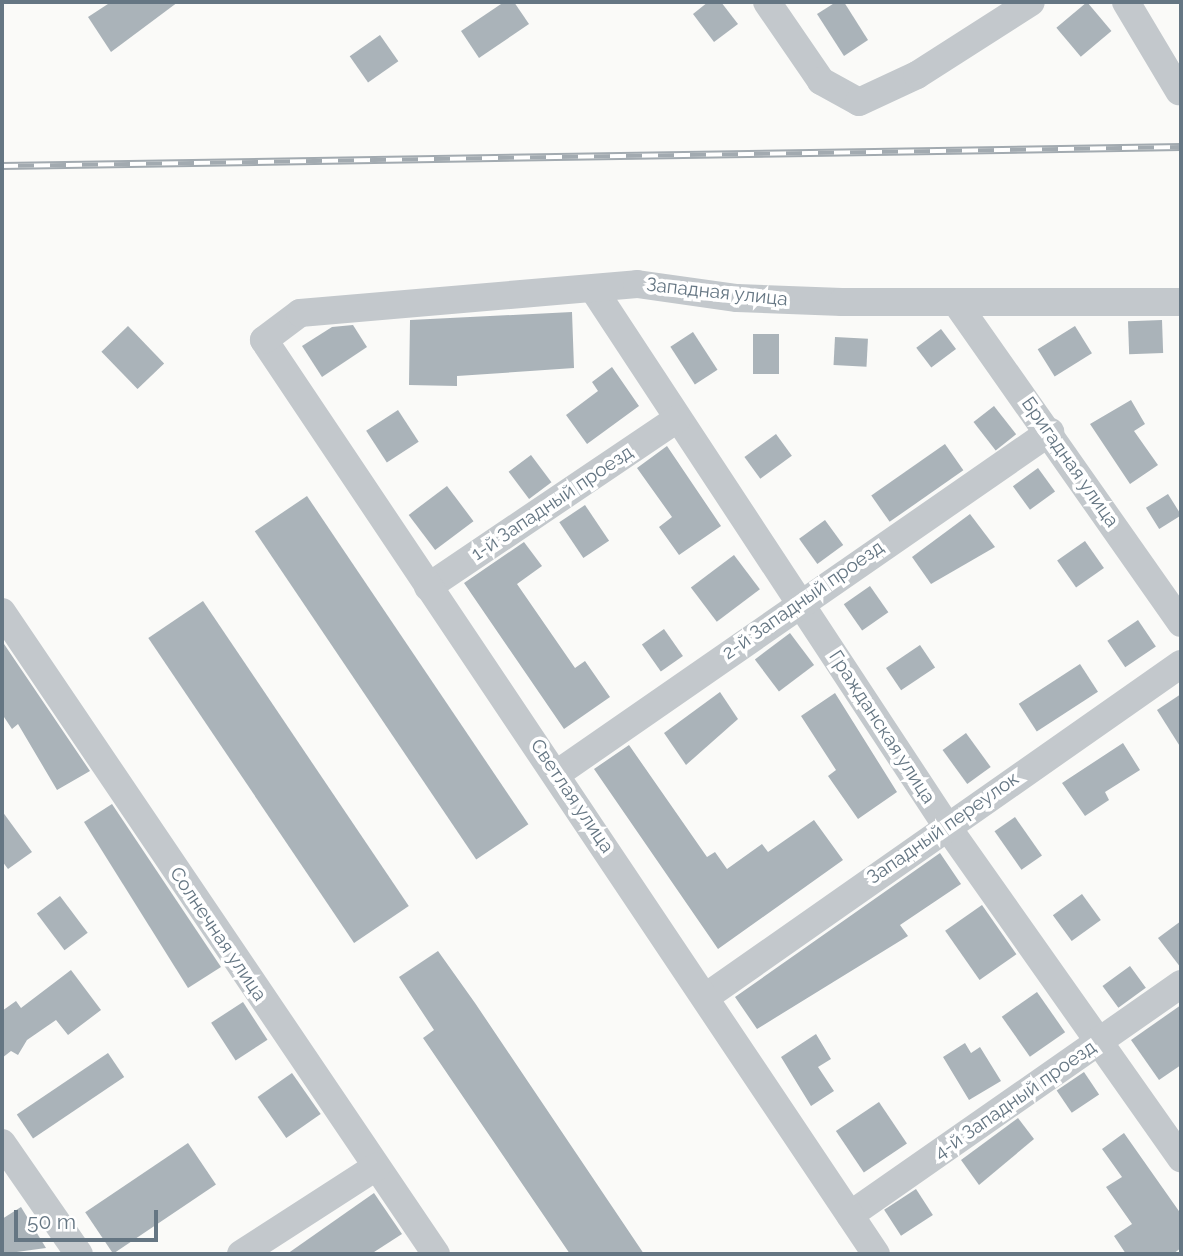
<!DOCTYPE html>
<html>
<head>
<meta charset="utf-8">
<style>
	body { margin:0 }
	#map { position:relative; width:1183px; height:1256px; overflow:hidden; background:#fafaf8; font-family:Raleway,sans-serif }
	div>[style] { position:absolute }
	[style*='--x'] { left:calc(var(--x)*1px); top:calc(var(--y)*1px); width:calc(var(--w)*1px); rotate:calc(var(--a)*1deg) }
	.building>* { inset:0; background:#aab3b9; transform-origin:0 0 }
	.minor>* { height:28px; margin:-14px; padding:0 14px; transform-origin:14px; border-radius:14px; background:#c3c8cc }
	.rail>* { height:8px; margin-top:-4px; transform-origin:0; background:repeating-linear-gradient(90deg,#fff 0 16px,#a2aab0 0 32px); box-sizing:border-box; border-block:2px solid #a2aab0 }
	span { translate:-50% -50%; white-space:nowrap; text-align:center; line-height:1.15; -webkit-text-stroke:7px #fff; paint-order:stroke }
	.street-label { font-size:19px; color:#657683 }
	.frame { position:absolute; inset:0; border:4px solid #657683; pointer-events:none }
	.scale { position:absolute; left:14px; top:1210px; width:144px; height:32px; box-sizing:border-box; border:4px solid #657683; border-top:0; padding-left:9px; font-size:21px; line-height:24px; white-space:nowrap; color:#657683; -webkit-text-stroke:5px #fff; paint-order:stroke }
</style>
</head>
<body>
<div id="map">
	<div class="building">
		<i style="clip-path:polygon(111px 2px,178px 2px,111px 52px,88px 17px)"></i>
		<i style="clip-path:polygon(504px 2px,514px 2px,529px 24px,479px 58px,461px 31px)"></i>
		<i style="clip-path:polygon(708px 2px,721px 2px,738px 24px,714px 42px,693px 14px)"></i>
		<i style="clip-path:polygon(836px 2px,844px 2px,868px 40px,844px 56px,817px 14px)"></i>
		<i style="left:1087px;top:2px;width:38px;height:40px;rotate:50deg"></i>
		<i style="left:380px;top:35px;width:32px;height:37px;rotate:55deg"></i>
		<i style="clip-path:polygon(572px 312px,574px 368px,457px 376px,457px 386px,409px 385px,410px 320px)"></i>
		<i style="left:1162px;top:320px;width:33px;height:34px;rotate:88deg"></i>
		<i style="clip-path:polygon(353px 325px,367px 347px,322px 377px,302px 346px,332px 327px)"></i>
		<i style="left:128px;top:326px;width:52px;height:37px;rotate:46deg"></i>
		<i style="left:1075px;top:326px;width:32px;height:44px;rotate:58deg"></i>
		<i style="left:941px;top:329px;width:25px;height:31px;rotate:53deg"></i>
		<i style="left:693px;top:332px;width:45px;height:27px;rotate:57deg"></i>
		<i style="left:753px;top:334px;width:26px;height:40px"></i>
		<i style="left:835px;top:337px;width:33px;height:28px;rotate:3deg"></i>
		<i style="clip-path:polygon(612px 367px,639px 406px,587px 444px,566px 415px,598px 391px,592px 382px)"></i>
		<i style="clip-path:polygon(1131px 400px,1145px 424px,1134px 431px,1158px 465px,1130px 484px,1090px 424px)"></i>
		<i style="left:994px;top:406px;width:36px;height:26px;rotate:52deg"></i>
		<i style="left:398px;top:410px;width:38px;height:38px;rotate:57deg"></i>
		<i style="left:776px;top:434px;width:27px;height:39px;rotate:54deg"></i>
		<i style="left:945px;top:444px;width:32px;height:90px;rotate:55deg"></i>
		<i style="clip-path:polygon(667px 446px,721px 526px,679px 555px,659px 527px,672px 517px,637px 468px)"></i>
		<i style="left:531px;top:455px;width:34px;height:28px;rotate:53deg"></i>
		<i style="left:1038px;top:468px;width:29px;height:31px;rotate:54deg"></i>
		<i style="left:447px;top:486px;width:44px;height:48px;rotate:53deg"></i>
		<i style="left:1168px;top:494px;width:25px;height:26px;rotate:58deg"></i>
		<i style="left:307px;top:496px;width:396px;height:63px;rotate:56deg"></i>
		<i style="left:585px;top:505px;width:43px;height:31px;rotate:56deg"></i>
		<i style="clip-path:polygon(970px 514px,995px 547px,931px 584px,912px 557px)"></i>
		<i style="left:825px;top:520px;width:31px;height:32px;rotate:54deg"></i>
		<i style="left:1085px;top:541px;width:33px;height:34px;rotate:55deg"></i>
		<i style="clip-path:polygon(524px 542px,542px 566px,517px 584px,575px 668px,585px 661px,610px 697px,564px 729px,464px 583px)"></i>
		<i style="left:734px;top:555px;width:43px;height:54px;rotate:53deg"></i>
		<i style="left:870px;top:586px;width:32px;height:32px;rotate:55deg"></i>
		<i style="left:203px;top:601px;width:368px;height:66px;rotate:56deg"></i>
		<i style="left:1138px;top:620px;width:32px;height:37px;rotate:56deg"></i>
		<i style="left:664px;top:629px;width:33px;height:27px;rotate:55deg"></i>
		<i style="left:790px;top:633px;width:40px;height:44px;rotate:53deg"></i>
		<i style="clip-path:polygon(2px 641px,90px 771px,57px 790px,18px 724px,12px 729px,2px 714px)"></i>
		<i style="left:920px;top:645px;width:27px;height:41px;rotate:56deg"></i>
		<i style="left:1080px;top:664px;width:33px;height:73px;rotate:57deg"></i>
		<i style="clip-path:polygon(720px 692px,738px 719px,686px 765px,664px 733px)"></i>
		<i style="clip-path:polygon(835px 693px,897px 792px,858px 819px,828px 776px,836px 770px,801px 716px)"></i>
		<i style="clip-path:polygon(1181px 694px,1181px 748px,1157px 710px)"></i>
		<i style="left:966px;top:733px;width:42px;height:29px;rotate:54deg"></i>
		<i style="clip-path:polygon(1123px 743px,1140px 770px,1105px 792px,1109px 800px,1085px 816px,1062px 783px)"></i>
		<i style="clip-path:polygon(629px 745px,707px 857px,715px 852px,727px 869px,762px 844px,768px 852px,814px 820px,843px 860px,718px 949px,594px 769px)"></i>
		<i style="clip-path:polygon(112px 804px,221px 967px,188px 988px,84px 822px)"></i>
		<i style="clip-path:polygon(2px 811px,32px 852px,8px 869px,2px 861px)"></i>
		<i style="left:1015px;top:817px;width:47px;height:25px;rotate:55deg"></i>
		<i style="clip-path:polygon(940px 853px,961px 884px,900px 925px,908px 936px,757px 1029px,735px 997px)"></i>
		<i style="left:1082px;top:894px;width:32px;height:36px;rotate:54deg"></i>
		<i style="left:60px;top:896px;width:46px;height:29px;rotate:53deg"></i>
		<i style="left:982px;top:905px;width:60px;height:45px;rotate:55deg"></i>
		<i style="clip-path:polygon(1181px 921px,1181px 968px,1158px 938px)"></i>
		<i style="clip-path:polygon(438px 951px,475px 1003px,644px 1254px,570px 1254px,423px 1038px,434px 1030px,399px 977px)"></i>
		<i style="left:1130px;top:966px;width:27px;height:34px;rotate:54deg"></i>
		<i style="clip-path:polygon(71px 970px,101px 1010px,68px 1035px,56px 1020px,27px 1040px,18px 1055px,11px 1051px,2px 1058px,2px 1011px,16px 1001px,21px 1008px)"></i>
		<i style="left:1037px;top:992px;width:49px;height:43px;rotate:55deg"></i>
		<i style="left:243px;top:1002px;width:45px;height:38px;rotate:57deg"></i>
		<i style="clip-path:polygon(1181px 1005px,1181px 1065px,1159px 1080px,1131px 1040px)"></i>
		<i style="clip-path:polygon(816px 1034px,831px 1059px,818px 1067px,834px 1091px,811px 1106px,781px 1057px)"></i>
		<i style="clip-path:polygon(965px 1043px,971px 1053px,980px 1047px,1001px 1081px,969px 1100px,943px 1057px)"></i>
		<i style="left:108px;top:1053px;width:29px;height:110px;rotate:56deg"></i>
		<i style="left:1084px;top:1072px;width:27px;height:33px;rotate:56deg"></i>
		<i style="left:292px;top:1073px;width:50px;height:42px;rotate:55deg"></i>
		<i style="left:879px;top:1102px;width:50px;height:52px;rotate:56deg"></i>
		<i style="clip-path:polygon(1018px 1118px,1034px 1139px,979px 1185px,961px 1160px)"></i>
		<i style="clip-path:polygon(1124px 1133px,1181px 1214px,1181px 1248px,1173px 1254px,1126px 1254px,1114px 1236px,1132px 1224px,1106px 1187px,1122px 1177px,1102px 1149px)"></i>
		<i style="left:188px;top:1143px;width:50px;height:124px;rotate:56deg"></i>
		<i style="left:916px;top:1189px;width:31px;height:38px;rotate:57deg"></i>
		<i style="clip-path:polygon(374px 1193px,402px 1234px,371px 1254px,287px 1254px)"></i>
		<i style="clip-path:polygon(21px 1207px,46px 1248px,2px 1254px,2px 1219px)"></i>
	</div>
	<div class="minor">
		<i style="--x:767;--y:2;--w:96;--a:55.6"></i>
		<i style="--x:821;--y:81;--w:43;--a:28.9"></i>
		<i style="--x:859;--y:102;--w:64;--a:-25"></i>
		<i style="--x:917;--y:75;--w:135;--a:-32.6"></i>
		<i style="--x:1126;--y:2;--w:104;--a:59.2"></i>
		<i style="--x:594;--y:290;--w:640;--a:56.66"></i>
		<i style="--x:946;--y:825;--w:408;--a:54.8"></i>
		<i style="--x:957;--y:304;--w:390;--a:54.9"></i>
		<i style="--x:428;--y:587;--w:300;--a:-34"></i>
		<i style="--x:2;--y:612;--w:775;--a:55.94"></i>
		<i style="--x:558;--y:773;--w:599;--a:-34.73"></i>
		<i style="--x:707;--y:996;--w:579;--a:-35.01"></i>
		<i style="--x:2;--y:1143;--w:135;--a:55.3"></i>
		<i style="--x:850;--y:1215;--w:404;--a:-34.9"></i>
		<i style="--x:241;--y:1254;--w:161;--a:-32.8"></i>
		<i style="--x:876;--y:1254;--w:1100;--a:-123.81"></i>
		<i style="--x:264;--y:340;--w:45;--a:-36.9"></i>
		<i style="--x:300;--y:313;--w:338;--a:-4.9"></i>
		<i style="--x:637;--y:284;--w:101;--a:8"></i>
		<i style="--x:737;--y:298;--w:105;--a:2.2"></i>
		<i style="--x:842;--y:302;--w:339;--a:0"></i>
	</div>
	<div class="rail">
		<i style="--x:2;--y:166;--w:1179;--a:-0.92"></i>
	</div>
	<div class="street-label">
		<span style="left:717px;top:292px;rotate:6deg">Западная улица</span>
		<span style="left:1070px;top:462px;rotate:55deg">Бригадная улица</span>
		<span style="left:552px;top:503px;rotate:-34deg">1-й Западный проезд</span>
		<span style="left:803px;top:600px;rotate:-35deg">2-й Западный проезд</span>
		<span style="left:882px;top:727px;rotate:57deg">Гражданская улица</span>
		<span style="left:572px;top:796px;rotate:56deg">Светлая улица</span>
		<span style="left:943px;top:828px;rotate:-35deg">Западный переулок</span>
		<span style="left:218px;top:934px;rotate:56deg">Солнечная улица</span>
		<span style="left:1015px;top:1100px;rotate:-35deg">4-й Западный проезд</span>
	</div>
	<div class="frame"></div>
	<div class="scale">50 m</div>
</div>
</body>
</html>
